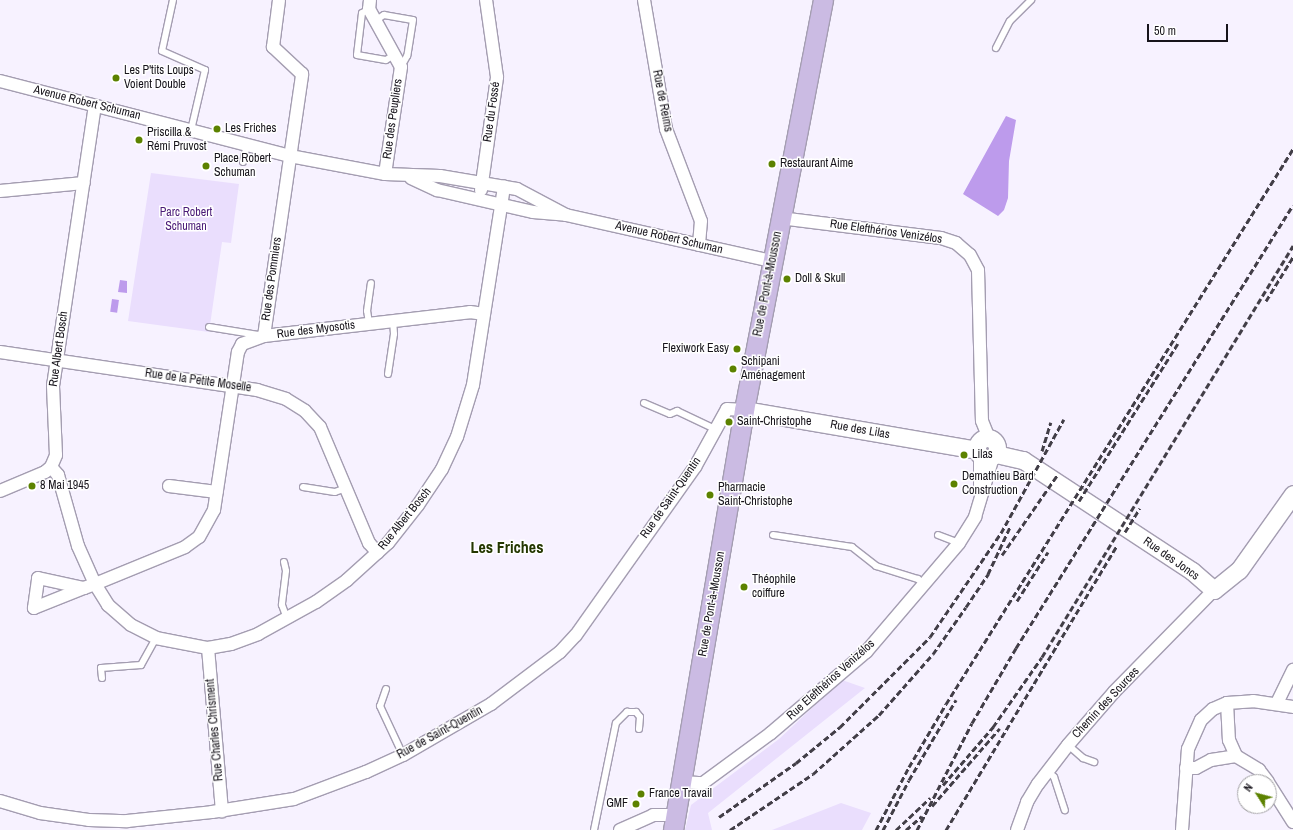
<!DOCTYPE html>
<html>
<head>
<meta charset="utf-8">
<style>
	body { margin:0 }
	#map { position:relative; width:1293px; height:830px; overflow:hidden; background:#f7f2ff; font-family:"Archivo Narrow",sans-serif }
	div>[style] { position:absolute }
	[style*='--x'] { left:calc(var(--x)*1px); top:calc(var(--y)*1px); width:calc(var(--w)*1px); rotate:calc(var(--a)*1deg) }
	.green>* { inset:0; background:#eadefd }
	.water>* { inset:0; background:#bd9bec; transform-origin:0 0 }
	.roads { filter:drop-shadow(1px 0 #a49db1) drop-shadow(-1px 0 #a49db1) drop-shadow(0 1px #a49db1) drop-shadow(0 -1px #a49db1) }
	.lane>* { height:6px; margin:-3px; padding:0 3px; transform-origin:3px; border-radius:3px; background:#fff }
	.street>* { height:12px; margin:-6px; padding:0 6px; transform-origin:6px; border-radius:6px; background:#fff }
	.secondary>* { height:17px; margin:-8.5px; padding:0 8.5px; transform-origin:8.5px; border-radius:8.5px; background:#fff }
	.secondary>.ring { margin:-8.5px; padding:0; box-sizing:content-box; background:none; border:17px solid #fff; border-radius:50% }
	.primary>* { height:19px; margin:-9.5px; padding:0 9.5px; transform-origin:9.5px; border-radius:9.5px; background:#cbbbe3 }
	.rail>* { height:3px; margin-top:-1.5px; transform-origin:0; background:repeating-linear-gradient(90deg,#423e47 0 6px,transparent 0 9px) }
	.dots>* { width:11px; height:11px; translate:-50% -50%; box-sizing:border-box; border:2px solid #fff; border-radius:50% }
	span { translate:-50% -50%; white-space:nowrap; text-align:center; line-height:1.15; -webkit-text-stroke:3px #fff; paint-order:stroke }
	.poi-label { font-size:12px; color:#17141b }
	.left { translate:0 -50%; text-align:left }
	.right { translate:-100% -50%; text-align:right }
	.street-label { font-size:12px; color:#17141b }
	.park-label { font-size:12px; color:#4a1a77 }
	.district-label { font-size:16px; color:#243700; font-weight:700 }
	.north { position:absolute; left:1237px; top:774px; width:40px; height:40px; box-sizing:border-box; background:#fff; border:1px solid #a2a1a4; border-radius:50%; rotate:306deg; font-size:11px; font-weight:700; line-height:16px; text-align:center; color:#17141b }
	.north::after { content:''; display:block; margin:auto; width:14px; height:18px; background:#5c8200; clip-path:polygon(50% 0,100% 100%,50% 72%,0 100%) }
	.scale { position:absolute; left:1147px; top:24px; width:81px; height:18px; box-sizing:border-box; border:2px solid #17141b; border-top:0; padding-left:5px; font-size:12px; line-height:14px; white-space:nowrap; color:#17141b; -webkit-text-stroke:3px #fff; paint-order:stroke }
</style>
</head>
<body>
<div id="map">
	<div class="green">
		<i style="clip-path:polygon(151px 173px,239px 184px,231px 243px,222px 242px,209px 332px,128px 321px)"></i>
		<i style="clip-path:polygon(842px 680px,865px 688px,708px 813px,712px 830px,685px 830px,691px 805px,779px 739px)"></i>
		<i style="clip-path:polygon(841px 803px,871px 813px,862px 830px,772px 830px)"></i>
	</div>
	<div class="water">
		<i style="clip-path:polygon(1006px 116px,1016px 120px,1009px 161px,1008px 198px,1004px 210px,998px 216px,963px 194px)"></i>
		<i style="clip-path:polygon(120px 280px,127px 281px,127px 293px,118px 292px)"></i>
		<i style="left:112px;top:299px;width:7px;height:13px;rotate:8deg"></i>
	</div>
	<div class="roads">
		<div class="lane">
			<i style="--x:173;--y:0;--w:52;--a:102.2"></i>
			<i style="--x:162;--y:51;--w:47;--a:23.8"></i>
			<i style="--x:205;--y:70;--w:62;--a:103.1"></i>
			<i style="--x:369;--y:9;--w:8;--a:150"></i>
			<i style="--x:362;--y:13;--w:42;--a:96.8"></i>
			<i style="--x:357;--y:55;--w:29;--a:10"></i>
			<i style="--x:386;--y:60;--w:9;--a:-32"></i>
			<i style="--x:375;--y:21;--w:11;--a:-34"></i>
			<i style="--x:384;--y:15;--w:29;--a:10"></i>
			<i style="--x:413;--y:20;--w:36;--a:99"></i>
			<i style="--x:407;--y:56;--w:13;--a:119"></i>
			<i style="--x:996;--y:48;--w:30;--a:-63"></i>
			<i style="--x:1010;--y:21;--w:30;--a:-45"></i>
			<i style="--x:243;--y:162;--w:17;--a:-77"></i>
			<i style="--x:369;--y:323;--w:12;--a:-99"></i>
			<i style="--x:367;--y:311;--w:28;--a:-82"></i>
			<i style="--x:209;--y:327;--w:50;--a:9.3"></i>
			<i style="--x:388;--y:374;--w:40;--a:-81.5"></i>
			<i style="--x:394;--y:334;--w:14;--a:-94"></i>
			<i style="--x:644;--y:403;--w:28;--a:23"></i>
			<i style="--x:670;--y:414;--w:8;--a:-23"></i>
			<i style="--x:677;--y:411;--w:42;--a:25.3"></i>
			<i style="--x:303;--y:487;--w:32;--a:9"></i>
			<i style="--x:335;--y:492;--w:12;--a:-20"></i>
			<i style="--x:773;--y:535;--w:80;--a:8.6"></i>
			<i style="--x:852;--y:547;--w:31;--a:38"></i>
			<i style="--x:876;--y:566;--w:44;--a:17.2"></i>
			<i style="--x:918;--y:579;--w:8;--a:45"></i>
			<i style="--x:938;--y:535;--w:22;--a:21"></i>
			<i style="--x:284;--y:562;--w:9;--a:77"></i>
			<i style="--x:286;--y:571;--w:34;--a:97"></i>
			<i style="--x:282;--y:605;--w:15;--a:70"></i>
			<i style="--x:102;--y:678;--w:10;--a:-96"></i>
			<i style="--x:101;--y:668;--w:40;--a:-4.3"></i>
			<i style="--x:141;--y:665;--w:31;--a:-61"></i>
			<i style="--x:386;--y:689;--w:18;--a:109"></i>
			<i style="--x:380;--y:706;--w:54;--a:64.9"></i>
			<i style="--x:1068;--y:745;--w:20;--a:41"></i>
			<i style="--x:1083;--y:758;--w:12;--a:20"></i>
			<i style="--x:1047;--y:770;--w:10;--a:45"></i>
			<i style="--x:1054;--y:777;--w:35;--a:72"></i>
			<i style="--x:594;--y:830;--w:109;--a:-78.4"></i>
			<i style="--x:616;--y:723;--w:16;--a:-45"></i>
			<i style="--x:627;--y:712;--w:9;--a:0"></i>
			<i style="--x:636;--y:712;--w:6;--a:51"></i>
			<i style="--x:640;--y:717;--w:12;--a:95"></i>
		</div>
		<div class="street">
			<i style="--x:370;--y:0;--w:9;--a:96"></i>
			<i style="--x:369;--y:9;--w:66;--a:61.1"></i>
			<i style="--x:401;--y:67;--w:108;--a:98.5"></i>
			<i style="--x:644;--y:0;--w:131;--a:80.3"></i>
			<i style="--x:666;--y:129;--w:98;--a:69.2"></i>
			<i style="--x:701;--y:221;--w:24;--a:95"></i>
			<i style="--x:0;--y:81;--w:300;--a:14.5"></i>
			<i style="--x:290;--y:156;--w:97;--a:10.7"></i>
			<i style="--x:385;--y:174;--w:55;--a:2.1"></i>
			<i style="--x:440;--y:176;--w:78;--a:9.6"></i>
			<i style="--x:517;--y:189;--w:55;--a:28"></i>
			<i style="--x:411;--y:178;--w:29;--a:25"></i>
			<i style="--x:437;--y:190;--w:98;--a:12.9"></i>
			<i style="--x:533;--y:212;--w:33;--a:5"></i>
			<i style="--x:566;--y:215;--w:211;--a:12.6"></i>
			<i style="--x:481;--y:190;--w:114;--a:-81.9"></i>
			<i style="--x:497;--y:77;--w:78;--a:-98.1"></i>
			<i style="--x:0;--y:191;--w:84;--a:-5.4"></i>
			<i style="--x:780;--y:218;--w:162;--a:7.1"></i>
			<i style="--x:941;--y:238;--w:16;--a:18"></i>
			<i style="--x:956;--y:243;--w:18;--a:41"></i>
			<i style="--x:970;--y:255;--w:17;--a:62"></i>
			<i style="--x:978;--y:270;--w:151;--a:88.5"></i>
			<i style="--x:982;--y:421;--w:18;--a:68"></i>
			<i style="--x:264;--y:336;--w:207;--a:-6.6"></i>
			<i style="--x:470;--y:312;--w:14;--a:8"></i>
			<i style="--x:0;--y:352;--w:260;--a:8.4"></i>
			<i style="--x:257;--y:390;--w:30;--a:17"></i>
			<i style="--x:286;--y:399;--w:22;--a:32"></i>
			<i style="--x:305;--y:411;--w:22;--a:47"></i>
			<i style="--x:320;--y:427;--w:126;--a:67.1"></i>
			<i style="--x:369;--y:543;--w:13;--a:48"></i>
			<i style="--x:980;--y:456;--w:32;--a:90"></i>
			<i style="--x:51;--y:467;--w:11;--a:49"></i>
			<i style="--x:58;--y:475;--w:74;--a:74.3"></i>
			<i style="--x:78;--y:546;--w:42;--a:65.9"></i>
			<i style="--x:95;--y:584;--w:25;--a:58"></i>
			<i style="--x:108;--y:605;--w:30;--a:41"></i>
			<i style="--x:131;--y:625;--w:28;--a:27"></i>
			<i style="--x:156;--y:638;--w:53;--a:10.9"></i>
			<i style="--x:208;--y:648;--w:23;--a:-10"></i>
			<i style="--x:231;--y:644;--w:29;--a:-20"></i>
			<i style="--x:258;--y:634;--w:66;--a:-28.9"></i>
			<i style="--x:316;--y:602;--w:38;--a:-35"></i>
			<i style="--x:347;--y:580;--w:55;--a:-42.1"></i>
			<i style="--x:388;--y:543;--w:48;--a:-51.7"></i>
			<i style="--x:418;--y:505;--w:43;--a:-56.3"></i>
			<i style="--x:442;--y:469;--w:35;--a:-65"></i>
			<i style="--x:457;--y:437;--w:54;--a:-72.9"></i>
			<i style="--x:473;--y:385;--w:201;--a:-81.1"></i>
			<i style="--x:169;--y:486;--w:48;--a:7.1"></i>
			<i style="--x:0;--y:491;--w:49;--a:-22.9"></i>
			<i style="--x:45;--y:472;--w:8;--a:-40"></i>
			<i style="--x:51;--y:467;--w:13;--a:-67"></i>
			<i style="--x:56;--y:455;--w:69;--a:-92.5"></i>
			<i style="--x:53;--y:386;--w:283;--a:-81.5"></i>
			<i style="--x:84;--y:588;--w:54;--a:158.2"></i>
			<i style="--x:34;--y:608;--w:30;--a:-82"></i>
			<i style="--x:38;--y:578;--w:47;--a:12.3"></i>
			<i style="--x:84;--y:588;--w:12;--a:-20"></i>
			<i style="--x:95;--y:584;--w:97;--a:-22.3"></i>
			<i style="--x:185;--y:547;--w:17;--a:-36"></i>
			<i style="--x:199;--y:537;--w:31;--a:-61"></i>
			<i style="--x:214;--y:510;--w:160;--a:-81.4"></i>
			<i style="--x:238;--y:352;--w:9;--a:-63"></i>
			<i style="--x:242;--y:344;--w:23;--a:-20"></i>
			<i style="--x:264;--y:336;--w:265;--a:-81.7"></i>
			<i style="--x:302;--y:74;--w:40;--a:-137"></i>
			<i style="--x:273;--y:47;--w:47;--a:-82.7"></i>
			<i style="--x:208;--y:648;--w:164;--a:85.1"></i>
			<i style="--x:1227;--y:703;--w:37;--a:87"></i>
			<i style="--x:1229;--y:740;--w:17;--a:66"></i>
			<i style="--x:1236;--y:756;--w:27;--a:31"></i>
			<i style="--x:1259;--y:770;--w:15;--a:53"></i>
			<i style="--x:1277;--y:703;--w:37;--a:-64"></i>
			<i style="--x:1186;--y:768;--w:10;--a:0"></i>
			<i style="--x:1196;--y:768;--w:17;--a:-28"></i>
			<i style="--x:1211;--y:760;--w:25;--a:-9"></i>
			<i style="--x:681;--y:782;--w:22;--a:3"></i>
			<i style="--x:703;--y:783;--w:84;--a:-36.3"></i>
			<i style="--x:771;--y:733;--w:125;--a:-40.5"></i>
			<i style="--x:866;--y:652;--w:143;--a:-49.5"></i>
			<i style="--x:959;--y:543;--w:31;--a:-58"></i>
			<i style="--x:975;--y:517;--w:63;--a:-73.3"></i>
			<i style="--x:1269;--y:784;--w:45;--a:57.7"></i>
			<i style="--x:0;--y:801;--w:42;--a:16.7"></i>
			<i style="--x:40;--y:813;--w:49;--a:8.1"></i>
			<i style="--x:89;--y:820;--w:38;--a:2"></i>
			<i style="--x:127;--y:821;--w:85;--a:-6"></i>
			<i style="--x:212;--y:812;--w:83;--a:-9"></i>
			<i style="--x:294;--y:799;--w:77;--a:-20.6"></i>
			<i style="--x:366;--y:772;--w:41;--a:-24.7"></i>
			<i style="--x:403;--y:755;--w:102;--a:-30.1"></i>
			<i style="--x:491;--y:704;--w:86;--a:-37"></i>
			<i style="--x:560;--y:652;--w:23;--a:-47"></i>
			<i style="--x:576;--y:635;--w:206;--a:-54.7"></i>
			<i style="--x:695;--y:467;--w:66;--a:-61.1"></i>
			<i style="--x:727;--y:409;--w:17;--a:3"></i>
			<i style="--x:620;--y:830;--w:36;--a:-24"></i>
			<i style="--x:653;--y:815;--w:22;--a:0"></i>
			<i style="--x:1017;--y:830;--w:30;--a:-70"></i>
			<i style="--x:1027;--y:802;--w:21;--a:-59"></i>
			<i style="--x:1038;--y:784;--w:49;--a:-52.4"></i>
			<i style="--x:1068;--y:745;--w:70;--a:-49"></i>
			<i style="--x:1114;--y:692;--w:143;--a:-45.6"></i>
			<i style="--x:1182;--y:830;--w:81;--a:-85.8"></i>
			<i style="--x:1188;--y:749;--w:32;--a:-66"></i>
			<i style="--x:1201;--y:720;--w:16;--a:-43"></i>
			<i style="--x:1213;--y:709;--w:15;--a:-23"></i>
			<i style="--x:1227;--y:703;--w:26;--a:-4"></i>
			<i style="--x:1253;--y:701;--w:40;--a:8.5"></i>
		</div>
		<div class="secondary">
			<i style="--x:744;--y:410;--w:236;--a:9.7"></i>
			<i class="ring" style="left:977px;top:438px;width:3px;height:3px"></i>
			<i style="--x:996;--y:454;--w:28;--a:13"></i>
			<i style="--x:1023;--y:460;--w:202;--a:33.3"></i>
			<i style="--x:1192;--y:571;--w:29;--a:41"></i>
			<i style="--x:1214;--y:590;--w:32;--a:-39"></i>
			<i style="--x:1239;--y:570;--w:93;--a:-54.6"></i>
		</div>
		<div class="primary">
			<i style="--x:673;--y:830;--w:426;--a:-80.4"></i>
			<i style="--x:744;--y:410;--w:418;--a:-79.1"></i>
		</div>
	</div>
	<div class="rail">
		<i style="--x:1266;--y:301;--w:52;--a:-58.5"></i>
		<i style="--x:1042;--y:451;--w:30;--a:-73"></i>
		<i style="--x:1079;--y:501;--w:186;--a:-57.9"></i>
		<i style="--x:1125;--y:532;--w:28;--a:-58"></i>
		<i style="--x:1002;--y:555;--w:98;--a:-55.3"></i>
		<i style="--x:1017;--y:601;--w:58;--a:-57.7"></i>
		<i style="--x:943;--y:785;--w:77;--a:-49.2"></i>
		<i style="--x:993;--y:727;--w:85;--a:-55"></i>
		<i style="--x:1042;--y:657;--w:482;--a:-58.6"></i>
		<i style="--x:932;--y:806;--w:103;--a:-48.9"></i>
		<i style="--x:719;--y:817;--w:94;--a:-35"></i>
		<i style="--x:796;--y:763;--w:57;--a:-39.3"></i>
		<i style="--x:840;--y:727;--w:127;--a:-45"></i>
		<i style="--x:930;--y:637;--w:126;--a:-55.7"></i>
		<i style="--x:1001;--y:533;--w:130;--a:-61.1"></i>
		<i style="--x:730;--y:830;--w:100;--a:-34"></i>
		<i style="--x:813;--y:774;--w:89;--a:-41.8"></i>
		<i style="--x:879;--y:715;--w:81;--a:-48.5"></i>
		<i style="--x:933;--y:654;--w:57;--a:-54.9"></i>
		<i style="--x:966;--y:607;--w:40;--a:-56"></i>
		<i style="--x:988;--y:574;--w:52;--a:-64.9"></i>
		<i style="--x:876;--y:830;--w:71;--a:-62.4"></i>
		<i style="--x:909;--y:767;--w:73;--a:-59.6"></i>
		<i style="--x:946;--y:704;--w:655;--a:-57.99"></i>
		<i style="--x:883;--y:830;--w:56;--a:-62.5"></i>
		<i style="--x:909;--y:780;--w:93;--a:-59.6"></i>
		<i style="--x:896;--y:830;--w:47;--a:-43.3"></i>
		<i style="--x:906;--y:830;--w:21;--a:-41"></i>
		<i style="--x:917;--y:830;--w:120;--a:-62.8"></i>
		<i style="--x:972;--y:723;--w:87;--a:-59.6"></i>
		<i style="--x:1016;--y:648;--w:522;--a:-57.98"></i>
		<i style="--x:946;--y:830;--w:332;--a:-59"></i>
	</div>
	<div class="dots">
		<i style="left:116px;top:78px;background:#5c8200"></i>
		<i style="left:217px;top:129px;background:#5c8200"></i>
		<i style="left:139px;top:140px;background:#5c8200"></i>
		<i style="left:772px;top:164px;background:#5c8200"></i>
		<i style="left:206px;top:166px;background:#5c8200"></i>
		<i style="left:787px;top:279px;background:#5c8200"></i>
		<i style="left:737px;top:349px;background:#5c8200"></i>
		<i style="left:733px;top:369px;background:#5c8200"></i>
		<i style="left:729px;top:422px;background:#5c8200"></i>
		<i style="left:964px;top:455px;background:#5c8200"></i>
		<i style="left:954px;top:484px;background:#5c8200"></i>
		<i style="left:32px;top:486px;background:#5c8200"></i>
		<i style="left:710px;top:495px;background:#5c8200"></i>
		<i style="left:744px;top:587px;background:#5c8200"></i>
		<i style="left:641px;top:794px;background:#5c8200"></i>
		<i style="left:636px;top:804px;background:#5c8200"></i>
	</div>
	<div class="poi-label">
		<span class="left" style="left:124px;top:78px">Les P'tits Loups<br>Voient Double</span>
		<span class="left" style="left:225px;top:129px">Les Friches</span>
		<span class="left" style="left:147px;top:140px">Priscilla &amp;<br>Rémi Pruvost</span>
		<span class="left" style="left:214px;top:166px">Place Robert<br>Schuman</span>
		<span class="left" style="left:780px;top:164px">Restaurant Aime</span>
		<span class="left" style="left:795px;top:279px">Doll &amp; Skull</span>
		<span class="right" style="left:729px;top:349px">Flexiwork Easy</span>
		<span class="left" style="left:741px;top:369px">Schipani<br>Aménagement</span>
		<span class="left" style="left:737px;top:422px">Saint-Christophe</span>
		<span class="left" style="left:972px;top:455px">Lilas</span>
		<span class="left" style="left:962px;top:484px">Demathieu Bard<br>Construction</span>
		<span class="left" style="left:40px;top:486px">8 Mai 1945</span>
		<span class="left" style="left:718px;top:495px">Pharmacie<br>Saint-Christophe</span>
		<span class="left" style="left:752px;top:587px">Théophile<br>coiffure</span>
		<span class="left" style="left:649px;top:794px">France Travail</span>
		<span class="right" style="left:628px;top:804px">GMF</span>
	</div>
	<div class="street-label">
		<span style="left:662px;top:101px;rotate:79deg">Rue de Reims</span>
		<span style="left:87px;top:103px;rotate:14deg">Avenue Robert Schuman</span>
		<span style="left:492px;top:112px;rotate:-82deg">Rue du Fossé</span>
		<span style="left:393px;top:119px;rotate:-82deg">Rue des Peupliers</span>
		<span style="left:886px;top:232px;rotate:8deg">Rue Elefthérios Venizélos</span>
		<span style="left:669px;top:238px;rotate:13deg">Avenue Robert Schuman</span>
		<span style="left:272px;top:279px;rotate:-82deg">Rue des Pommiers</span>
		<span style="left:768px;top:284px;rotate:-79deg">Rue de Pont-à-Mousson</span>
		<span style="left:316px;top:330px;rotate:-7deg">Rue des Myosotis</span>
		<span style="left:59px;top:349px;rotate:-82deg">Rue Albert Bosch</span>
		<span style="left:198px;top:381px;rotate:8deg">Rue de la Petite Moselle</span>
		<span style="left:860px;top:430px;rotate:10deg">Rue des Lilas</span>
		<span style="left:671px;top:498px;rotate:-55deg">Rue de Saint-Quentin</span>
		<span style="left:405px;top:519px;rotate:-51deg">Rue Albert Bosch</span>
		<span style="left:1171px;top:559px;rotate:35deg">Rue des Joncs</span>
		<span style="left:712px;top:604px;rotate:-80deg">Rue de Pont-à-Mousson</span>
		<span style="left:831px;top:680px;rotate:-42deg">Rue Elefthérios Venizélos</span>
		<span style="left:1106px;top:703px;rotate:-47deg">Chemin des Sources</span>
		<span style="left:215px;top:730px;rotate:-95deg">Rue Charles Chrisment</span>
		<span style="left:440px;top:733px;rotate:-29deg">Rue de Saint-Quentin</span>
	</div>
	<div class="park-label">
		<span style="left:186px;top:220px">Parc Robert<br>Schuman</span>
	</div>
	<div class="district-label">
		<span style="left:507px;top:547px">Les Friches</span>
	</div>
	<div class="north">N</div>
	<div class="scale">50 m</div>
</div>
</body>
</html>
